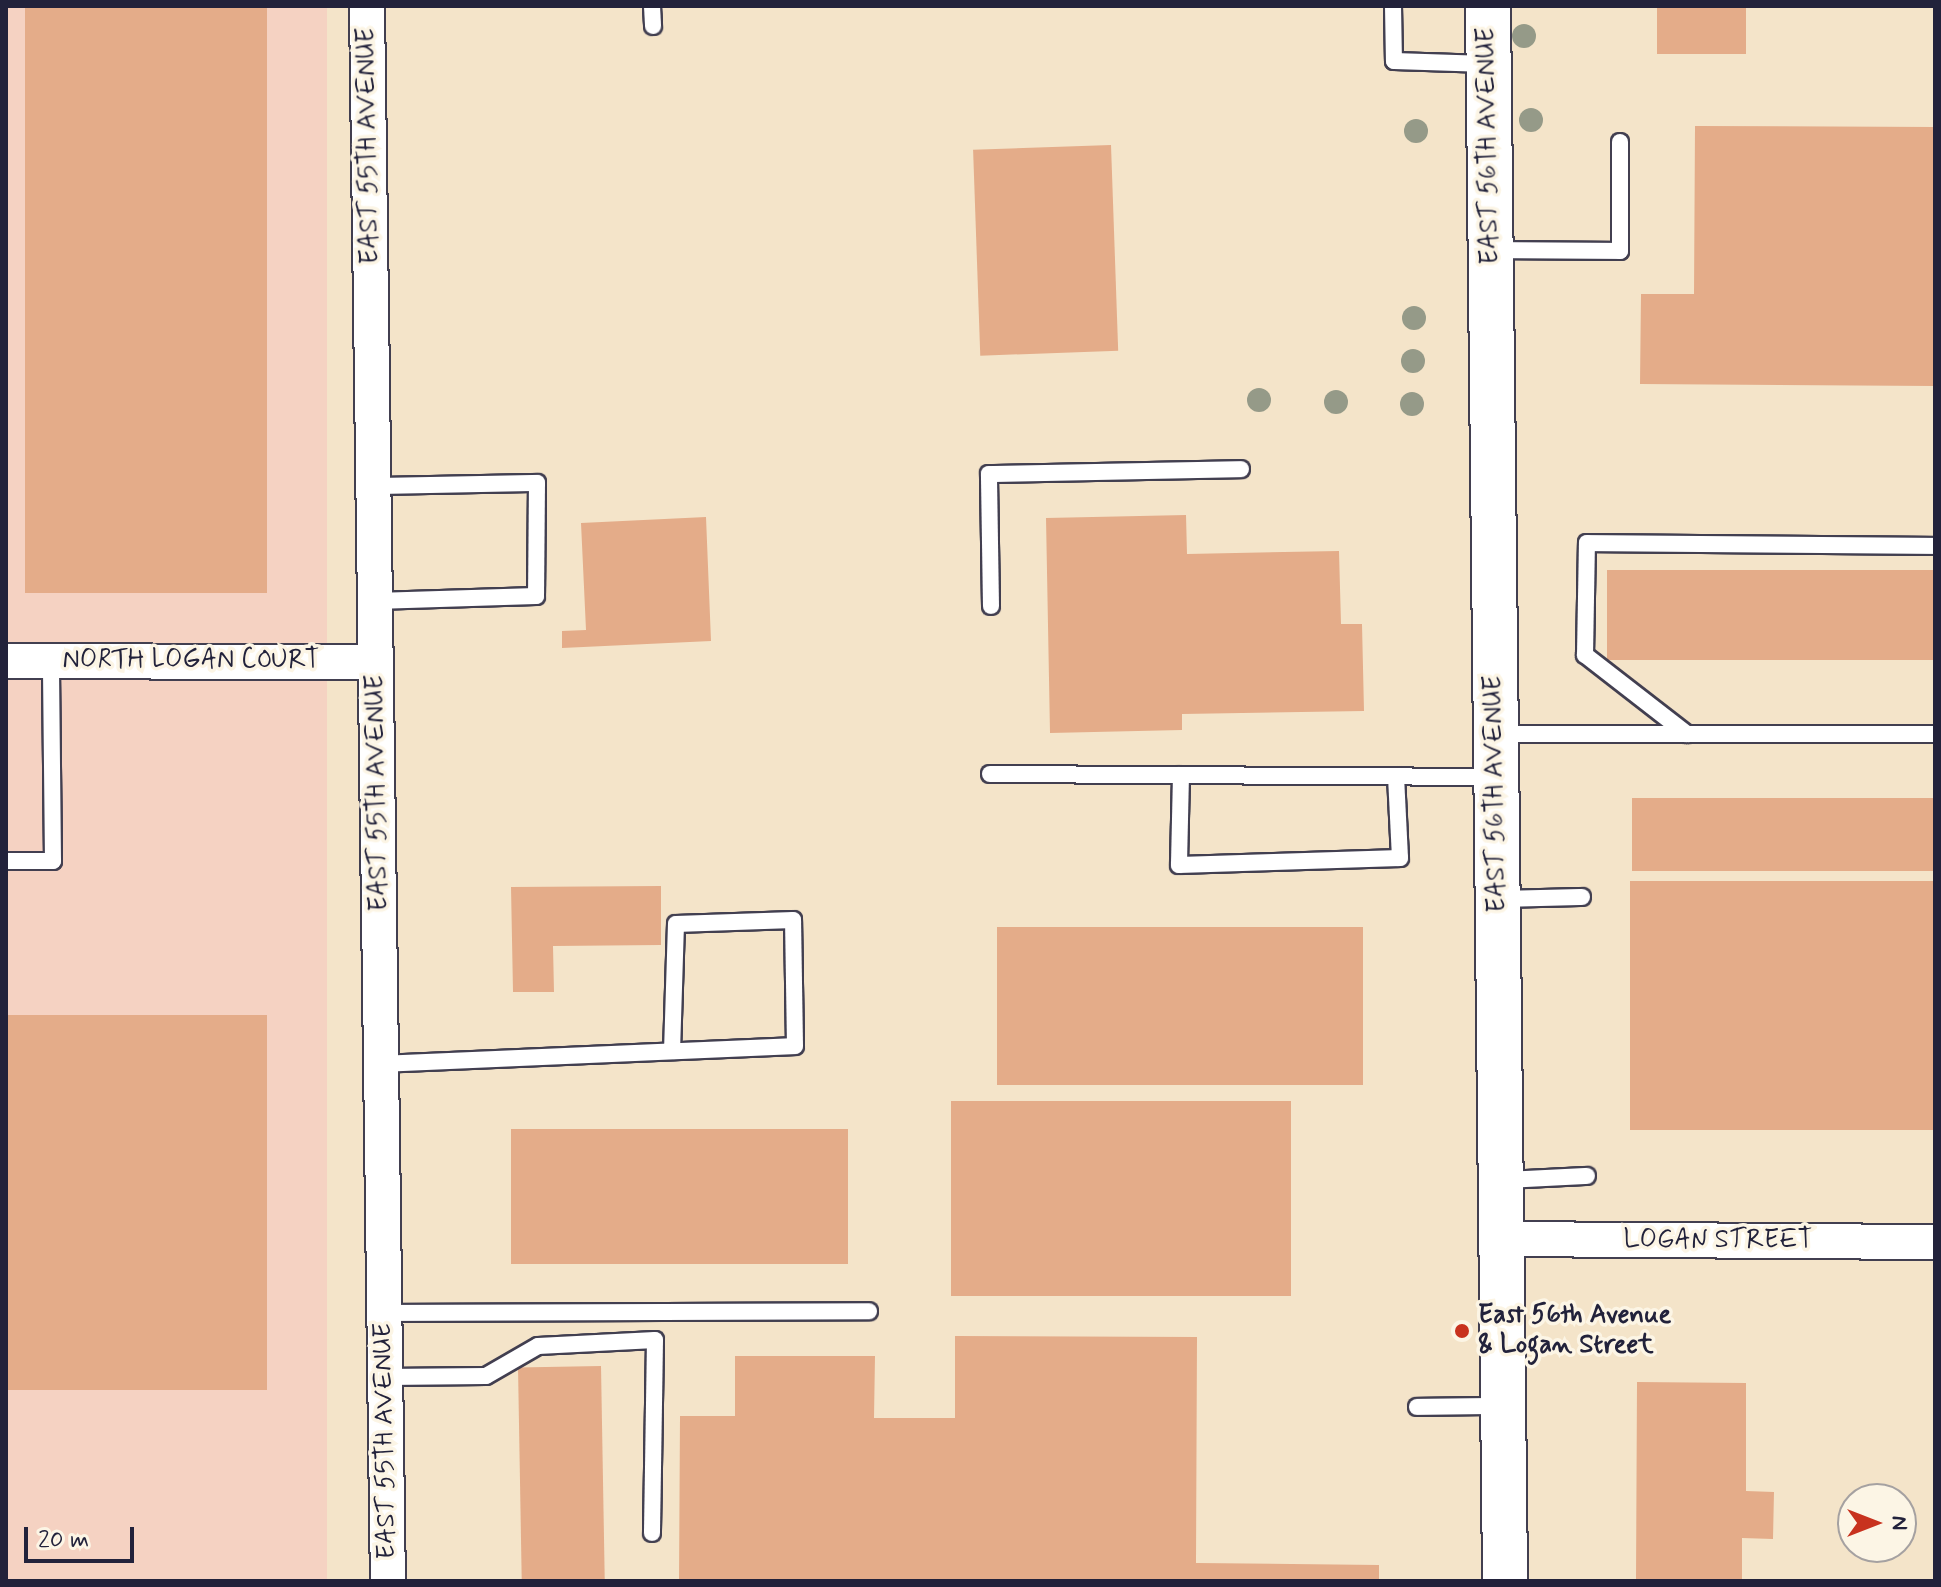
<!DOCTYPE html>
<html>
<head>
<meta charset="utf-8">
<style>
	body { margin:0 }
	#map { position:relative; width:1941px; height:1587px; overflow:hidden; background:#f4e4c9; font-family:Mynerve,sans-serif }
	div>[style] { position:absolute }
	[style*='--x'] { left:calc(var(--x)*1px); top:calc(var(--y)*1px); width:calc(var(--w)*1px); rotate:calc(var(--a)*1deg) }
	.built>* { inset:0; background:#f5d2c2; transform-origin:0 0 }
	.building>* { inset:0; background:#e4ac89; transform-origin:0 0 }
	.roads { filter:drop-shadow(2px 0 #423f50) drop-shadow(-2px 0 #423f50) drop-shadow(0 2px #423f50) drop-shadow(0 -2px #423f50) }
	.lane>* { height:16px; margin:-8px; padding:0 8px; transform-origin:8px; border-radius:8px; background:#fff }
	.street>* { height:34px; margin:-17px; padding:0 17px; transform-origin:17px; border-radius:17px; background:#fff }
	.secondary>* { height:44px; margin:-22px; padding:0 22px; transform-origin:22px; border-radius:22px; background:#fff }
	.trees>* { width:24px; height:24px; margin:-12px; border-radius:50%; background:#959a88 }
	.dots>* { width:22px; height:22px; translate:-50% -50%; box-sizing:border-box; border:4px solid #fcf5e5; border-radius:50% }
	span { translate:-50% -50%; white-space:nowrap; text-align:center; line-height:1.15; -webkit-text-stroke:7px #fcf5e5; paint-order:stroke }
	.street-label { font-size:26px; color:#22223b }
	.poi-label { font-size:26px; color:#22223b; font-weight:700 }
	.left { translate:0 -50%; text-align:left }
	.frame { position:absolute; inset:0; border:8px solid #22223b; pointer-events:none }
	.north { position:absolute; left:1837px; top:1483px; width:80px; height:80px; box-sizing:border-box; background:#fcf5e5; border:2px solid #a5a1a1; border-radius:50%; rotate:90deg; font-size:22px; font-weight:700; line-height:32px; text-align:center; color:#22223b }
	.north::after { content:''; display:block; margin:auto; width:28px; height:36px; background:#c8321e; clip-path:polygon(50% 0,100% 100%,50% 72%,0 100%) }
	.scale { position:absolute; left:24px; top:1527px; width:110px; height:36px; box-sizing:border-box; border:4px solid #22223b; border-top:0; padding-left:10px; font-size:24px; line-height:28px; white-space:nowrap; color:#22223b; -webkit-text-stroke:6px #fcf5e5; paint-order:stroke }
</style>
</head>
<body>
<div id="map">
	<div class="built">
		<i style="left:6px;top:6px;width:321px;height:1575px"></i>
	</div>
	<div class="building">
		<i style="left:25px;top:6px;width:242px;height:587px"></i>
		<i style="left:1657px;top:6px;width:89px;height:48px"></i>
		<i style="clip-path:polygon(1695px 126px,1935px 127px,1935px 386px,1640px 384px,1641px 294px,1694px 294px)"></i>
		<i style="left:1111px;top:145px;width:206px;height:138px;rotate:88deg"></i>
		<i style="clip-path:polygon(1186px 515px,1187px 554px,1339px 551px,1341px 624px,1362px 624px,1364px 711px,1182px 714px,1182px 730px,1050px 733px,1046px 518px)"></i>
		<i style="clip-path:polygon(706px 517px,711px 641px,562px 648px,562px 631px,586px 630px,581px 523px)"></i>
		<i style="left:1607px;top:570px;width:328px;height:90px"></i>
		<i style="left:1935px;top:798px;width:73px;height:303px;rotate:90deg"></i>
		<i style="left:1630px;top:881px;width:305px;height:249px"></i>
		<i style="clip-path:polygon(661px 886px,661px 945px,553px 946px,554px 992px,513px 992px,511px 887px)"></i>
		<i style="left:1363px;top:927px;width:158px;height:366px;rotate:90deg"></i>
		<i style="left:6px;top:1015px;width:261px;height:375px"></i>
		<i style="left:951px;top:1101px;width:340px;height:195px"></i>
		<i style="left:511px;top:1129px;width:337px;height:135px"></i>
		<i style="clip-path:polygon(955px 1336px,1197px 1337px,1196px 1563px,1379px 1565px,1379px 1581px,679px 1581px,680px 1416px,735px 1416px,735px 1356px,875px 1356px,874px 1418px,955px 1418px)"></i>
		<i style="left:601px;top:1366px;width:215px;height:83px;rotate:89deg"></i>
		<i style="clip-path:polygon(1637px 1382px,1746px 1383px,1746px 1491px,1774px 1492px,1773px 1539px,1742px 1538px,1742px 1581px,1636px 1581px)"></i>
	</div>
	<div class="roads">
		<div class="lane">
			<i style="--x:652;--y:6;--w:20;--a:87"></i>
			<i style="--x:1393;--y:6;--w:55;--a:89"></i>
			<i style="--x:1394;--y:61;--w:93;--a:1.8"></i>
			<i style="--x:1491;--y:250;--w:129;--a:0.4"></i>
			<i style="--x:1620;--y:251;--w:109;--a:-90"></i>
			<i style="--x:374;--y:486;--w:163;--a:-1.1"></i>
			<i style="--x:537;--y:483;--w:113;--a:90.5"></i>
			<i style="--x:536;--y:596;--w:161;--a:178.2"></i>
			<i style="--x:991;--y:606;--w:132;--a:-90.9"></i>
			<i style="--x:989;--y:474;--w:252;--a:-1.1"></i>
			<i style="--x:1497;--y:734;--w:438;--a:0"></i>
			<i style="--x:1687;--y:734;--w:129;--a:-142.2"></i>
			<i style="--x:1585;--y:655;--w:112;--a:-89"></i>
			<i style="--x:1587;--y:543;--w:348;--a:0.5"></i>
			<i style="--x:990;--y:774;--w:505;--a:0.34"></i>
			<i style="--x:1181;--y:775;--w:90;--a:91.3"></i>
			<i style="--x:1179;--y:865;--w:221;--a:-1.8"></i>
			<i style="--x:1400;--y:858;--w:82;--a:-92.8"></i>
			<i style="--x:6;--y:861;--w:47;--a:0"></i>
			<i style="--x:53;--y:861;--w:200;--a:-90.6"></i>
			<i style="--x:1499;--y:899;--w:83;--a:-1.4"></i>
			<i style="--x:382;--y:1064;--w:413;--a:-2.5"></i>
			<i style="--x:795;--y:1046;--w:126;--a:-90.9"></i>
			<i style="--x:793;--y:920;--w:117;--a:178"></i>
			<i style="--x:676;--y:924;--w:127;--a:91.8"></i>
			<i style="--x:1504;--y:1180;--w:83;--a:-2.8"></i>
			<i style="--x:385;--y:1313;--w:484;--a:-0.2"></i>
			<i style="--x:385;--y:1377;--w:101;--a:-0.6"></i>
			<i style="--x:486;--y:1376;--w:60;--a:-30"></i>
			<i style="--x:538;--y:1346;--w:117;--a:-2.9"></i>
			<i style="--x:655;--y:1340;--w:193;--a:90.9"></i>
			<i style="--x:1417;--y:1407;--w:85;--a:-0.7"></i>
		</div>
		<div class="street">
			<i style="--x:367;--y:6;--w:1575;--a:89.24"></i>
			<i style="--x:6;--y:661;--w:370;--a:0.2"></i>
			<i style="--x:1501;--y:1239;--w:434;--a:0.4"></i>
		</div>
		<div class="secondary">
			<i style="--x:1488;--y:6;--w:1575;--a:89.38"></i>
		</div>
	</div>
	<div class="trees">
		<i style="left:1524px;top:36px"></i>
		<i style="left:1531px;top:120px"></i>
		<i style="left:1416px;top:131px"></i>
		<i style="left:1414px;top:318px"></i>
		<i style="left:1413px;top:361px"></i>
		<i style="left:1259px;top:400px"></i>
		<i style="left:1336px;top:402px"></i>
		<i style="left:1412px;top:404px"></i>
	</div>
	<div class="dots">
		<i style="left:1462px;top:1331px;background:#c8321e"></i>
	</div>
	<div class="street-label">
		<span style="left:369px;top:146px;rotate:-91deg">EAST 55TH AVENUE</span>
		<span style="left:1489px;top:146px;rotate:-91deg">EAST 56TH AVENUE</span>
		<span style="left:191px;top:661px">NORTH LOGAN COURT</span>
		<span style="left:378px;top:793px;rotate:-91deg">EAST 55TH AVENUE</span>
		<span style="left:1496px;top:794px;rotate:-91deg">EAST 56TH AVENUE</span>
		<span style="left:1718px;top:1241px">LOGAN STREET</span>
		<span style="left:386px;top:1441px;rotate:-91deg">EAST 55TH AVENUE</span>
	</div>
	<div class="poi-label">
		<span class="left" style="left:1478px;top:1331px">East 56th Avenue<br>&amp; Logan Street</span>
	</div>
	<div class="frame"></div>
	<div class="north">N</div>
	<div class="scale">20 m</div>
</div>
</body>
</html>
